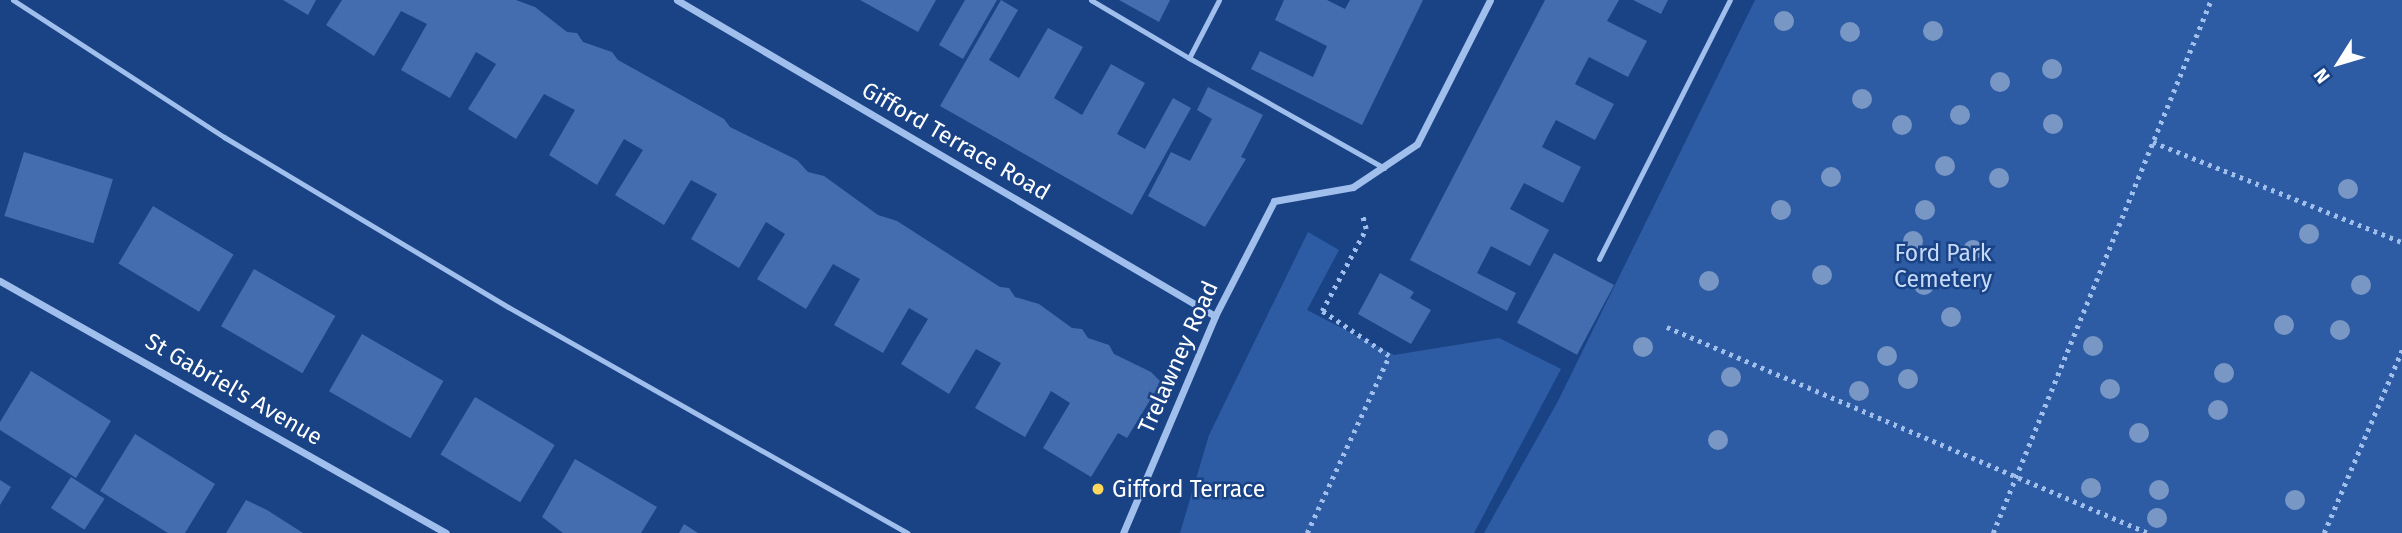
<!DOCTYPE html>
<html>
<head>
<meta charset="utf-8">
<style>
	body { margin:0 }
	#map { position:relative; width:2402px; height:533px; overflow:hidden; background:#1a4386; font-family:"Fira Sans",sans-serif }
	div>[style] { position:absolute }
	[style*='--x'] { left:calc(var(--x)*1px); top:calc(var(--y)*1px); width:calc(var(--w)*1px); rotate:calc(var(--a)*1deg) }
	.green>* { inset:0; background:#2d5ca4 }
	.building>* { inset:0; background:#436daf; transform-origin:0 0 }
	.path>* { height:4.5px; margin-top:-2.25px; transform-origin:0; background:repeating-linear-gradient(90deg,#a1bfec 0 3.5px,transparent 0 8.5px) }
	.lane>* { height:5px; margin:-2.5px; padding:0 2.5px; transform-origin:2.5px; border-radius:2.5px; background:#a1bfec }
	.street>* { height:7px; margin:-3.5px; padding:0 3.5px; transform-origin:3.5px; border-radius:3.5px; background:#a1bfec }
	.trees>* { width:20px; height:20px; margin:-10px; border-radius:50%; background:#7997c5 }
	.dots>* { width:19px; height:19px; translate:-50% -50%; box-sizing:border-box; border:4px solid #1a4386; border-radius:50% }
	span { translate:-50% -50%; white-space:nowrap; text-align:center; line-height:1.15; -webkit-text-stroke:5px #1a4386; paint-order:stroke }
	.street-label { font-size:23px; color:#fff }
	.park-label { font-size:23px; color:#c7dbf9 }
	.poi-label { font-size:23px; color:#fff }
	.left { translate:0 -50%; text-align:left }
	.north { position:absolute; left:2304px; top:28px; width:70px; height:70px; -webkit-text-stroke:5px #1a4386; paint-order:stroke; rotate:233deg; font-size:19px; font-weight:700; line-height:28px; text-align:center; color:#fff }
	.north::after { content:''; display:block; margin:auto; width:24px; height:32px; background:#fff; clip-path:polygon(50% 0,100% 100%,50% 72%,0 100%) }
</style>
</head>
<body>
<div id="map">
	<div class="green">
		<i style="clip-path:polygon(1755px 0,2402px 0,2402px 533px,1484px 533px,1558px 401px)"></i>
		<i style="clip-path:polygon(1308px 232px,1339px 250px,1307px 310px,1394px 355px,1499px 338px,1561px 369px,1474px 533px,1180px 533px,1209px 435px)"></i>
	</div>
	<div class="building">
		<i style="clip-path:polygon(283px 0,316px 0,308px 15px)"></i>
		<i style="clip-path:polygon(342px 0,516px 0,535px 7px,567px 32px,577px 33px,583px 42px,612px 52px,618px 60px,724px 119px,730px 127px,797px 160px,808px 172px,824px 176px,878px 215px,897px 221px,1000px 287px,1009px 288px,1015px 297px,1039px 304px,1072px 328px,1082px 329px,1088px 338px,1109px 345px,1114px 354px,1151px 372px,1161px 382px,1127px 438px,1118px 433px,1091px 477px,1043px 448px,1070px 403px,1051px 391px,1025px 437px,975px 408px,1001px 363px,976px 349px,949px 394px,901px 364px,928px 319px,909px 308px,883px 353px,834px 325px,860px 279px,833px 264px,806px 309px,757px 279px,785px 234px,766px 222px,739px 268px,691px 239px,717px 194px,691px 180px,664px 225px,615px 195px,643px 150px,624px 139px,597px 185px,549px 155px,575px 110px,544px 94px,516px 139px,468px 109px,496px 64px,476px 52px,450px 98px,401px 70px,427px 24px,401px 11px,374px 56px,326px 25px)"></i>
		<i style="clip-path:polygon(860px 0,936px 0,918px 32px)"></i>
		<i style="clip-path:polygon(965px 0,997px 0,963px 59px,939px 45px)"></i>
		<i style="clip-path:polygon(1001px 0,1018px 10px,989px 60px,1019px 78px,1048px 28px,1083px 47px,1054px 98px,1082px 115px,1111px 64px,1145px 83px,1117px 134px,1130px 141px,1145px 149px,1173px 98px,1191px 108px,1132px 215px,940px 106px)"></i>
		<i style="clip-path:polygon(1119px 0,1170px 0,1159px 22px)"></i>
		<i style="clip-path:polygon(1284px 0,1327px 0,1345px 9px,1350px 0,1423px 0,1362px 125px,1251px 69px,1260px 51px,1313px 77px,1327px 46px,1275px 20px)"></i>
		<i style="clip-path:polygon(1545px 0,1619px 0,1607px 21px,1647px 41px,1628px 77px,1589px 57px,1575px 84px,1614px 104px,1595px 140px,1556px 120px,1549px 133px,1542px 147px,1581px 167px,1563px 203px,1524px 183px,1510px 209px,1549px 230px,1530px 266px,1491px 246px,1477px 273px,1516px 293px,1507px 311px,1410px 260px)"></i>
		<i style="clip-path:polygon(1633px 0,1668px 0,1661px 14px)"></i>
		<i style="clip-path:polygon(1208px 87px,1263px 115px,1241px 157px,1246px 159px,1205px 227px,1148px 196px,1171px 152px,1190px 161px,1212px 119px,1197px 110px)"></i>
		<i style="left:24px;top:152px;width:93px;height:67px;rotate:17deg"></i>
		<i style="left:153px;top:206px;width:94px;height:67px;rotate:31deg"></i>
		<i style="left:1554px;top:253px;width:68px;height:79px;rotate:28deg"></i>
		<i style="left:254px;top:269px;width:94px;height:66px;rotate:30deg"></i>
		<i style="clip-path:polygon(1380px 273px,1414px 292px,1410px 298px,1431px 310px,1411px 344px,1358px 314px)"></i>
		<i style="left:362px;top:334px;width:94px;height:66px;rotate:30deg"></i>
		<i style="clip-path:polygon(31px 371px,111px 421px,76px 478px,0 430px,0 422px)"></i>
		<i style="left:475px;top:397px;width:93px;height:67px;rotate:31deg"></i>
		<i style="clip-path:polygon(135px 434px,215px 484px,185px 533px,168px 533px,100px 491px)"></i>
		<i style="clip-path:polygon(575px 459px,657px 507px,641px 533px,563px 533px,542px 517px)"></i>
		<i style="left:71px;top:477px;width:40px;height:37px;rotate:33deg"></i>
		<i style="clip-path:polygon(0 480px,11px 487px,0 505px)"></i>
		<i style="clip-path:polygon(246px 500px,267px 510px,303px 533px,226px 533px)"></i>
		<i style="clip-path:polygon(684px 524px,698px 533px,679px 533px)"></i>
	</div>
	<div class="path">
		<i style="--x:2153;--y:142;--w:268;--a:21.9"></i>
		<i style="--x:1667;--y:327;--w:523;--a:23.18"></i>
		<i style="--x:1307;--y:533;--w:195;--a:-65.1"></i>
		<i style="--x:1389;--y:356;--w:81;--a:-146.1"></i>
		<i style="--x:1322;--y:311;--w:93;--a:-61.8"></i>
		<i style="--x:1366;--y:229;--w:16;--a:-105"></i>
		<i style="--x:1993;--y:533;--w:576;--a:-67.76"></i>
		<i style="--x:2324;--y:533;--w:199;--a:-66.9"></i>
	</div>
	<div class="lane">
		<i style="--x:13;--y:0;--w:252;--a:33"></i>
		<i style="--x:224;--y:137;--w:331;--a:30.9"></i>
		<i style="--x:508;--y:307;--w:459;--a:29.5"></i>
		<i style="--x:1091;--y:0;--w:114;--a:30.6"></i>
		<i style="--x:1219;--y:0;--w:65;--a:117.3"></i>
		<i style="--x:1189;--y:58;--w:224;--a:29.4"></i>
		<i style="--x:1599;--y:259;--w:290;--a:-63.2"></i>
	</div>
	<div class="street">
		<i style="--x:677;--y:0;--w:624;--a:30.43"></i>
		<i style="--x:0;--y:281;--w:512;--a:29.47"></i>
		<i style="--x:1123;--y:533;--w:236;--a:-67"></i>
		<i style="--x:1215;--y:316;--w:129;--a:-62.8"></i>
		<i style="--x:1274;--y:201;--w:80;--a:-10"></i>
		<i style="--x:1353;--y:187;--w:77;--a:-33.9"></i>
		<i style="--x:1417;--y:144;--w:161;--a:-63.1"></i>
	</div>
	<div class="trees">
		<i style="left:1784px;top:21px"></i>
		<i style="left:1933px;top:31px"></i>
		<i style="left:1850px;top:32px"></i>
		<i style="left:2052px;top:69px"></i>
		<i style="left:2000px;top:82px"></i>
		<i style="left:1862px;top:99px"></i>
		<i style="left:1960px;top:115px"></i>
		<i style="left:2053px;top:124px"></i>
		<i style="left:1902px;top:125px"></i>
		<i style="left:1945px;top:166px"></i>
		<i style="left:1831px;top:177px"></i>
		<i style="left:1999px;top:178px"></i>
		<i style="left:2348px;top:189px"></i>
		<i style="left:1781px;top:210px"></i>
		<i style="left:1925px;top:210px"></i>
		<i style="left:2309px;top:234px"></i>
		<i style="left:1913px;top:241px"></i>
		<i style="left:1973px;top:250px"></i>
		<i style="left:1822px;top:275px"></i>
		<i style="left:1709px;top:281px"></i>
		<i style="left:1924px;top:285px"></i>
		<i style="left:2361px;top:285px"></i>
		<i style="left:1951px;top:317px"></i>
		<i style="left:2284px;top:325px"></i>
		<i style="left:2340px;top:330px"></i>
		<i style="left:2093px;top:346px"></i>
		<i style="left:1643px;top:347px"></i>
		<i style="left:1887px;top:356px"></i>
		<i style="left:2224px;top:373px"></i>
		<i style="left:1731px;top:377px"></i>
		<i style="left:1908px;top:379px"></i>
		<i style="left:2110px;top:389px"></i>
		<i style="left:1859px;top:391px"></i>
		<i style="left:2218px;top:410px"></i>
		<i style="left:2139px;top:433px"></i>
		<i style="left:1718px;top:440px"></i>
		<i style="left:2091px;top:488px"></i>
		<i style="left:2159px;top:490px"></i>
		<i style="left:2295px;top:500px"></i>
		<i style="left:2157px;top:518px"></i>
	</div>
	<div class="dots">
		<i style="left:1098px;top:489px;background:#fed85d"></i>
	</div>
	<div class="street-label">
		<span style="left:956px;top:141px;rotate:30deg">Gifford Terrace Road</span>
		<span style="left:1178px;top:357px;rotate:-66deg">Trelawney Road</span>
		<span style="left:234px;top:389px;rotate:30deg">St Gabriel's Avenue</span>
	</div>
	<div class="park-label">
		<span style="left:1943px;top:266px">Ford Park<br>Cemetery</span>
	</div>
	<div class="poi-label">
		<span class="left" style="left:1112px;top:489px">Gifford Terrace</span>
	</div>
	<div class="north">N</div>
</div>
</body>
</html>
